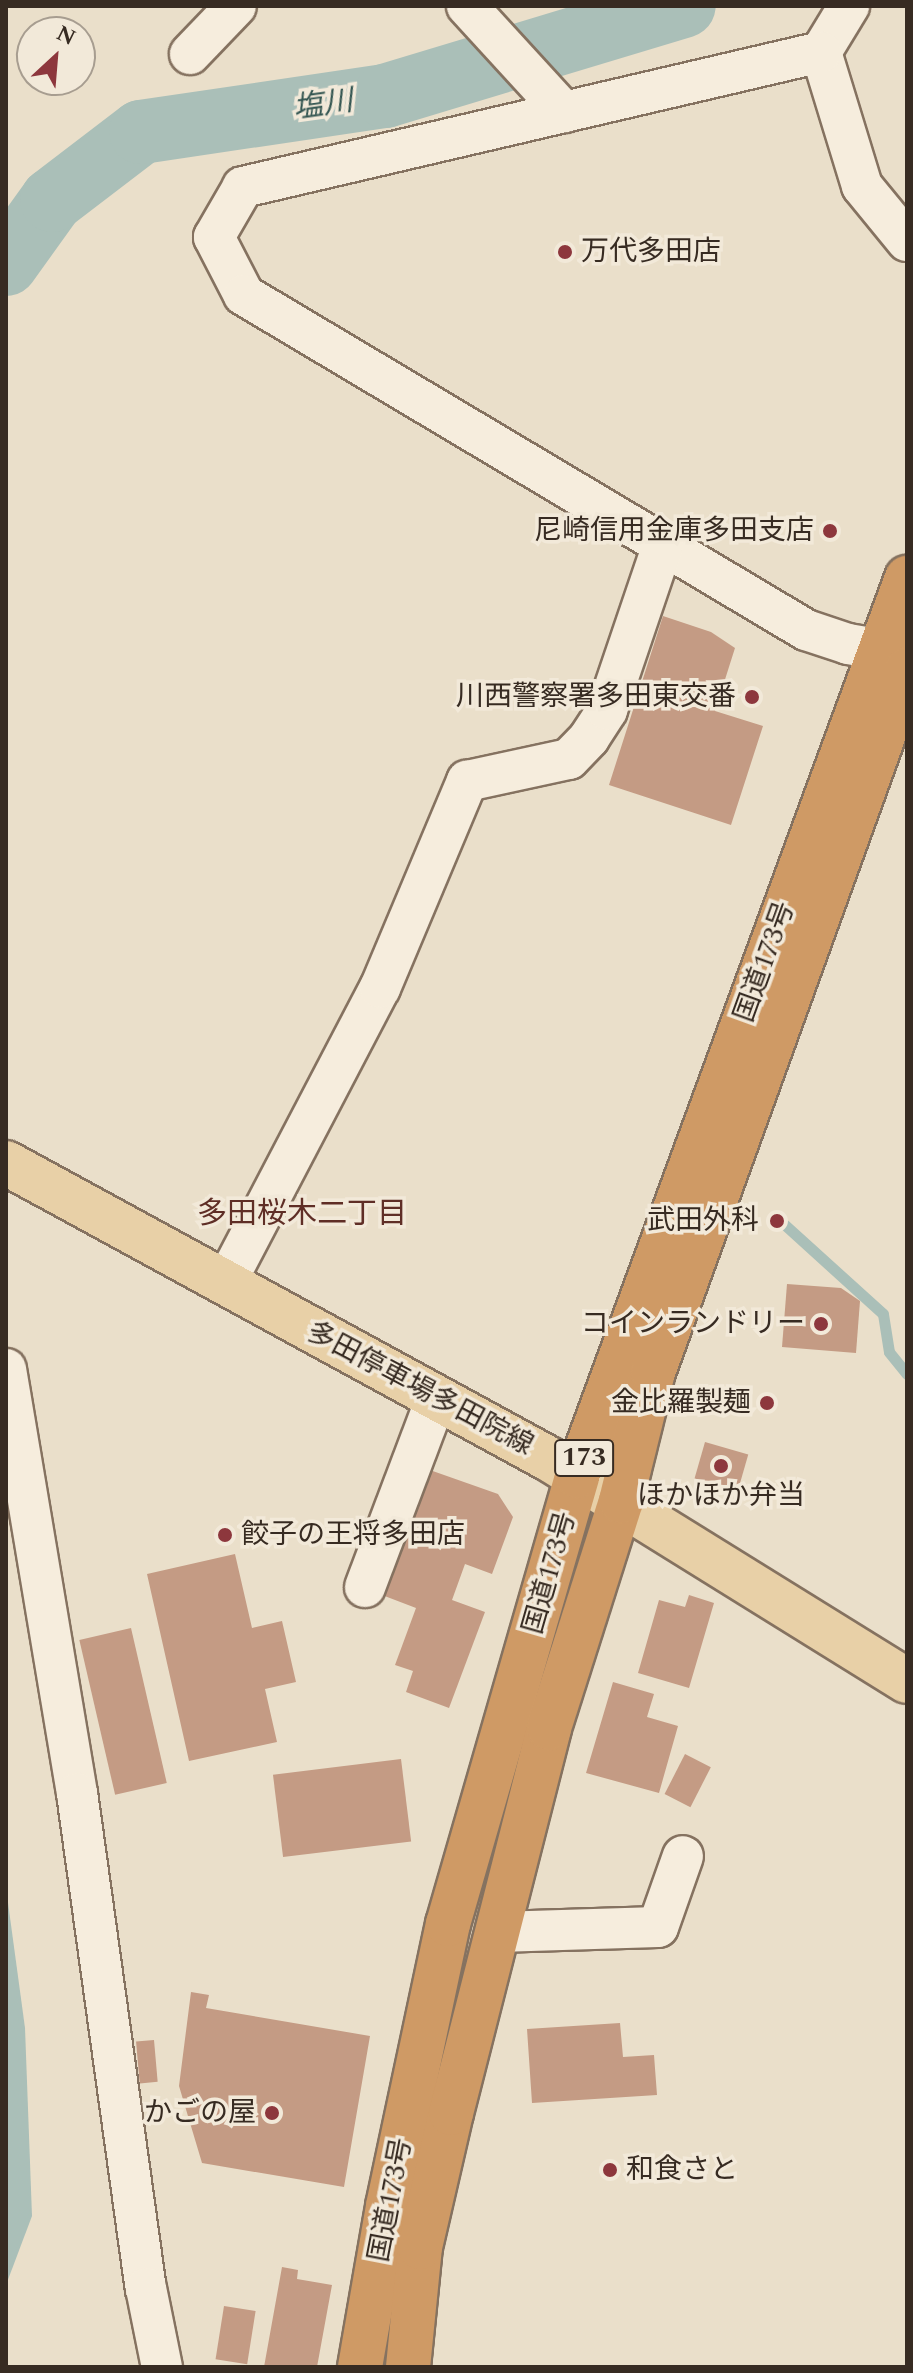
<!DOCTYPE html>
<html>
<head>
<meta charset="utf-8">
<style>
	body { margin:0 }
	#map { position:relative; width:913px; height:2373px; overflow:hidden; background:#eadfca; font-family:Spectral,"Noto Sans JP",serif }
	div>[style] { position:absolute }
	[style*='--x'] { left:calc(var(--x)*1px); top:calc(var(--y)*1px); width:calc(var(--w)*1px); rotate:calc(var(--a)*1deg) }
	.water>* { inset:0; background:#aabfb8 }
	.stream>* { height:11px; margin:-5.5px; padding:0 5.5px; transform-origin:5.5px; border-radius:5.5px; background:#aabfb8 }
	.river>* { height:64px; margin:-32px; padding:0 32px; transform-origin:32px; border-radius:32px; background:#aabfb8 }
	.building>* { inset:0; background:#c49b84; transform-origin:0 0 }
	.roads { filter:drop-shadow(2px 0 #857260) drop-shadow(-2px 0 #857260) drop-shadow(0 2px #857260) drop-shadow(0 -2px #857260) }
	.minor>* { height:40px; margin:-20px; padding:0 20px; transform-origin:20px; border-radius:20px; background:#f6eddd }
	.major>* { height:44px; margin:-22px; padding:0 22px; transform-origin:22px; border-radius:22px; background:#e8d0a7 }
	.highway>* { height:44px; margin:-22px; padding:0 22px; transform-origin:22px; border-radius:22px; background:#cf9a65 }
	.dots>* { width:22px; height:22px; translate:-50% -50%; box-sizing:border-box; border:4px solid #f2e9d9; border-radius:50% }
	span { translate:-50% -50%; white-space:nowrap; text-align:center; line-height:1.15; -webkit-text-stroke:7px #f2e9d9; paint-order:stroke }
	.shield-label span { padding:2px 6px; background:#f2e9d9; border:2px solid; border-radius:6px; -webkit-text-stroke-width:0 }
	.shield-label { font-size:26px; color:#372b22; font-weight:700 }
	.poi-label { font-size:28px; color:#372b22 }
	.left { translate:0 -50%; text-align:left }
	.right { translate:-100% -50%; text-align:right }
	.street-label { font-size:28px; color:#372b22 }
	.water-label { font-size:30px; color:#335551; font-style:italic }
	.neighbourhood-label { font-size:30px; color:#5f2e26 }
	.frame { position:absolute; inset:0; border:8px solid #372b22; pointer-events:none }
	.north { position:absolute; left:16px; top:16px; width:80px; height:80px; box-sizing:border-box; background:#f2e9d9; border:2px solid #a79d90; border-radius:50%; rotate:26deg; font-size:22px; font-weight:700; line-height:32px; text-align:center; color:#372b22 }
	.north::after { content:''; display:block; margin:auto; width:28px; height:36px; background:#8d373d; clip-path:polygon(50% 0,100% 100%,50% 72%,0 100%) }
</style>
</head>
<body>
<div id="map">
	<div class="water">
		<i style="clip-path:polygon(6px 1888px,25px 2028px,32px 2216px,6px 2285px)"></i>
	</div>
	<div class="stream">
		<i style="--x:785;--y:1225;--w:132;--a:42.2"></i>
		<i style="--x:883;--y:1314;--w:38;--a:81"></i>
		<i style="--x:889;--y:1352;--w:28;--a:51"></i>
	</div>
	<div class="river">
		<i style="--x:6;--y:264;--w:79;--a:-54.3"></i>
		<i style="--x:52;--y:200;--w:112;--a:-37.4"></i>
		<i style="--x:141;--y:132;--w:247;--a:-8.4"></i>
		<i style="--x:385;--y:96;--w:312;--a:-16.8"></i>
	</div>
	<div class="building">
		<i style="clip-path:polygon(663px 616px,711px 632px,735px 648px,715px 711px,763px 726px,731px 825px,609px 785px)"></i>
		<i style="clip-path:polygon(787px 1284px,841px 1288px,860px 1301px,856px 1353px,782px 1347px)"></i>
		<i style="left:705px;top:1442px;width:45px;height:38px;rotate:16deg"></i>
		<i style="clip-path:polygon(427px 1469px,498px 1494px,513px 1517px,492px 1574px,465px 1564px,452px 1600px,485px 1612px,449px 1708px,406px 1692px,413px 1671px,395px 1665px,416px 1608px,382px 1595px)"></i>
		<i style="clip-path:polygon(235px 1554px,252px 1628px,282px 1621px,296px 1682px,265px 1689px,277px 1742px,189px 1761px,147px 1574px)"></i>
		<i style="clip-path:polygon(689px 1595px,714px 1603px,689px 1688px,638px 1673px,659px 1600px,685px 1607px)"></i>
		<i style="left:131px;top:1628px;width:159px;height:53px;rotate:77deg"></i>
		<i style="clip-path:polygon(613px 1682px,654px 1694px,647px 1717px,678px 1726px,659px 1793px,586px 1773px)"></i>
		<i style="left:685px;top:1754px;width:29px;height:45px;rotate:27deg"></i>
		<i style="left:401px;top:1759px;width:83px;height:129px;rotate:83deg"></i>
		<i style="clip-path:polygon(191px 1992px,209px 1995px,206px 2008px,370px 2036px,344px 2187px,202px 2163px,179px 2086px)"></i>
		<i style="clip-path:polygon(620px 2023px,623px 2057px,654px 2055px,657px 2095px,532px 2103px,527px 2029px)"></i>
		<i style="left:154px;top:2040px;width:42px;height:18px;rotate:85deg"></i>
		<i style="clip-path:polygon(282px 2267px,298px 2270px,297px 2279px,332px 2285px,317px 2367px,264px 2367px)"></i>
		<i style="left:224px;top:2306px;width:32px;height:54px;rotate:9deg"></i>
	</div>
	<div class="roads">
		<div class="minor">
			<i style="--x:467;--y:6;--w:144;--a:47.5"></i>
			<i style="--x:821;--y:52;--w:54;--a:-58.7"></i>
			<i style="--x:190;--y:54;--w:66;--a:-46.2"></i>
			<i style="--x:907;--y:241;--w:71;--a:-129.3"></i>
			<i style="--x:862;--y:186;--w:140;--a:-107"></i>
			<i style="--x:821;--y:52;--w:594;--a:166.85"></i>
			<i style="--x:243;--y:187;--w:58;--a:120.1"></i>
			<i style="--x:214;--y:237;--w:65;--a:62.7"></i>
			<i style="--x:244;--y:295;--w:654;--a:30.8"></i>
			<i style="--x:806;--y:630;--w:44;--a:18.4"></i>
			<i style="--x:848;--y:644;--w:60;--a:9.6"></i>
			<i style="--x:225;--y:1284;--w:334;--a:-62.4"></i>
			<i style="--x:380;--y:988;--w:225;--a:-67.2"></i>
			<i style="--x:467;--y:781;--w:104;--a:-12.2"></i>
			<i style="--x:569;--y:759;--w:29;--a:-46"></i>
			<i style="--x:589;--y:738;--w:33;--a:-57"></i>
			<i style="--x:607;--y:710;--w:174;--a:-71.3"></i>
			<i style="--x:6;--y:1369;--w:430;--a:80.5"></i>
			<i style="--x:77;--y:1793;--w:500;--a:82.1"></i>
			<i style="--x:146;--y:2288;--w:81;--a:78.6"></i>
			<i style="--x:365;--y:1587;--w:201;--a:-69.3"></i>
			<i style="--x:498;--y:1932;--w:160;--a:-1.8"></i>
			<i style="--x:658;--y:1927;--w:75;--a:-70.6"></i>
		</div>
		<div class="major">
			<i style="--x:6;--y:1163;--w:618;--a:28.6"></i>
			<i style="--x:549;--y:1459;--w:421;--a:31.8"></i>
		</div>
		<div class="highway">
			<i style="--x:360;--y:2367;--w:163;--a:-80.1"></i>
			<i style="--x:388;--y:2206;--w:288;--a:-78"></i>
			<i style="--x:448;--y:1924;--w:466;--a:-73.9"></i>
			<i style="--x:577;--y:1476;--w:957;--a:-69.82"></i>
			<i style="--x:408;--y:2367;--w:121;--a:-84.3"></i>
			<i style="--x:420;--y:2247;--w:138;--a:-77"></i>
			<i style="--x:451;--y:2113;--w:397;--a:-75.7"></i>
			<i style="--x:549;--y:1728;--w:238;--a:-72.4"></i>
			<i style="--x:621;--y:1501;--w:133;--a:-76.1"></i>
			<i style="--x:653;--y:1372;--w:747;--a:-70.11"></i>
		</div>
	</div>
	<div class="dots">
		<i style="left:565px;top:252px;background:#8d373d"></i>
		<i style="left:830px;top:531px;background:#8d373d"></i>
		<i style="left:752px;top:697px;background:#8d373d"></i>
		<i style="left:777px;top:1221px;background:#8d373d"></i>
		<i style="left:821px;top:1324px;background:#8d373d"></i>
		<i style="left:767px;top:1403px;background:#8d373d"></i>
		<i style="left:721px;top:1466px;background:#8d373d"></i>
		<i style="left:225px;top:1535px;background:#8d373d"></i>
		<i style="left:272px;top:2113px;background:#8d373d"></i>
		<i style="left:610px;top:2170px;background:#8d373d"></i>
	</div>
	<div class="shield-label">
		<span style="left:584px;top:1458px">173</span>
	</div>
	<div class="poi-label">
		<span class="left" style="left:581px;top:252px">万代多田店</span>
		<span class="right" style="left:814px;top:531px">尼崎信用金庫多田支店</span>
		<span class="right" style="left:736px;top:697px">川西警察署多田東交番</span>
		<span class="right" style="left:759px;top:1221px">武田外科</span>
		<span class="right" style="left:805px;top:1324px">コインランドリー</span>
		<span class="right" style="left:751px;top:1403px">金比羅製麺</span>
		<span style="left:721px;top:1496px">ほかほか弁当</span>
		<span class="left" style="left:241px;top:1535px">餃子の王将多田店</span>
		<span class="right" style="left:256px;top:2113px">かごの屋</span>
		<span class="left" style="left:626px;top:2170px">和食さと</span>
	</div>
	<div class="street-label">
		<span style="left:765px;top:962px;rotate:-70deg">国道173号</span>
		<span style="left:420px;top:1389px;rotate:28deg">多田停車場多田院線</span>
		<span style="left:550px;top:1573px;rotate:-74deg">国道173号</span>
		<span style="left:391px;top:2200px;rotate:-79deg">国道173号</span>
	</div>
	<div class="water-label">
		<span style="left:323px;top:105px;rotate:-8deg">塩川</span>
	</div>
	<div class="neighbourhood-label">
		<span style="left:302px;top:1214px">多田桜木二丁目</span>
	</div>
	<div class="frame"></div>
	<div class="north">N</div>
</div>
</body>
</html>
